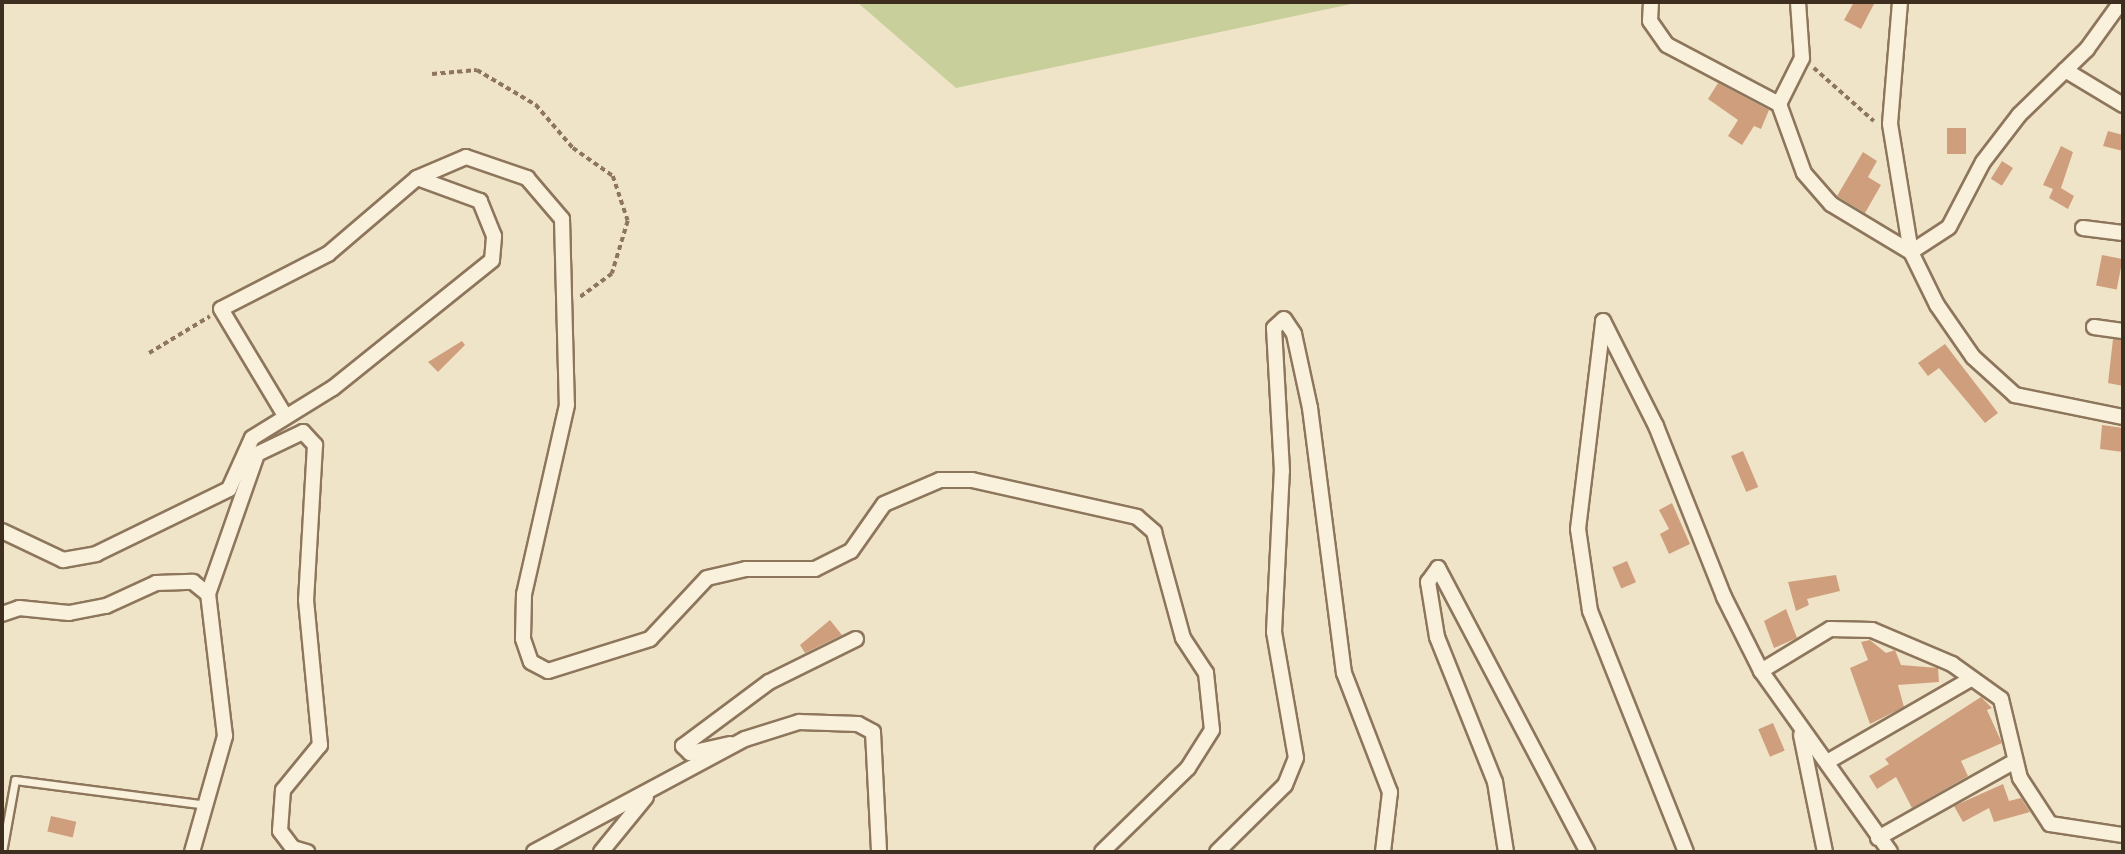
<!DOCTYPE html>
<html>
<head>
<meta charset="utf-8">
<style>
	body { margin:0 }
	#map { position:relative; width:2125px; height:854px; overflow:hidden; background:#f0e4c8; font-family:Georgia,serif }
	div>[style] { position:absolute }
	[style*='--x'] { left:calc(var(--x)*1px); top:calc(var(--y)*1px); width:calc(var(--w)*1px); rotate:calc(var(--a)*1deg) }
	.green>* { inset:0; background:#c9cf9b }
	.building>* { inset:0; background:#cf9f7d; transform-origin:0 0 }
	.path>* { height:3.5px; margin-top:-1.75px; transform-origin:0; background:repeating-linear-gradient(90deg,#8d765c 0 5px,transparent 0 8.5px) }
	.roads { filter:drop-shadow(2px 0 #8d765c) drop-shadow(-2px 0 #8d765c) drop-shadow(0 2px #8d765c) drop-shadow(0 -2px #8d765c) }
	.service>* { height:7px; margin:-3.5px; padding:0 3.5px; transform-origin:3.5px; border-radius:3.5px; background:#faf1dc }
	.minor>* { height:14px; margin:-7px; padding:0 7px; transform-origin:7px; border-radius:7px; background:#faf1dc }
	span { translate:-50% -50%; white-space:nowrap; text-align:center; line-height:1.15; -webkit-text-stroke:5px #f7eed8; paint-order:stroke }
	.frame { position:absolute; inset:0; border:4px solid #3d2e20; pointer-events:none }
</style>
</head>
<body>
<div id="map">
	<div class="green">
		<i style="clip-path:polygon(857px 2px,1361px 2px,956px 88px)"></i>
	</div>
	<div class="building">
		<i style="clip-path:polygon(1854px 2px,1875px 2px,1861px 29px,1844px 20px)"></i>
		<i style="clip-path:polygon(1718px 83px,1769px 110px,1761px 129px,1754px 126px,1742px 145px,1728px 136px,1738px 120px,1708px 99px)"></i>
		<i style="left:1947px;top:128px;width:19px;height:26px"></i>
		<i style="clip-path:polygon(2108px 131px,2123px 135px,2123px 151px,2103px 146px)"></i>
		<i style="clip-path:polygon(2061px 146px,2073px 152px,2061px 188px,2074px 196px,2068px 209px,2049px 198px,2053px 189px,2043px 185px)"></i>
		<i style="clip-path:polygon(1863px 152px,1877px 161px,1868px 177px,1881px 185px,1865px 213px,1837px 196px)"></i>
		<i style="left:2002px;top:161px;width:13px;height:21px;rotate:32deg"></i>
		<i style="left:2102px;top:255px;width:21px;height:31px;rotate:11deg"></i>
		<i style="clip-path:polygon(2113px 339px,2123px 340px,2123px 386px,2108px 383px)"></i>
		<i style="clip-path:polygon(462px 341px,465px 345px,438px 372px,428px 362px)"></i>
		<i style="clip-path:polygon(1945px 344px,1998px 413px,1985px 423px,1939px 368px,1928px 376px,1918px 363px)"></i>
		<i style="clip-path:polygon(2102px 425px,2123px 428px,2123px 452px,2100px 449px)"></i>
		<i style="left:1743px;top:451px;width:39px;height:13px;rotate:67deg"></i>
		<i style="clip-path:polygon(1672px 503px,1690px 544px,1669px 554px,1660px 534px,1669px 529px,1659px 510px)"></i>
		<i style="left:1627px;top:561px;width:23px;height:16px;rotate:67deg"></i>
		<i style="clip-path:polygon(1836px 575px,1840px 591px,1807px 599px,1809px 605px,1796px 611px,1788px 582px)"></i>
		<i style="clip-path:polygon(1786px 609px,1797px 638px,1774px 648px,1764px 621px)"></i>
		<i style="clip-path:polygon(830px 620px,842px 635px,805px 653px,800px 645px)"></i>
		<i style="clip-path:polygon(1870px 640px,1886px 653px,1895px 650px,1901px 665px,1938px 668px,1939px 682px,1898px 685px,1904px 707px,1870px 724px,1850px 668px,1868px 660px,1861px 642px)"></i>
		<i style="clip-path:polygon(1981px 697px,1992px 708px,1987px 710px,2002px 743px,1961px 761px,1968px 776px,1912px 808px,1896px 777px,1877px 789px,1869px 776px,1889px 764px,1885px 759px)"></i>
		<i style="left:1773px;top:723px;width:30px;height:16px;rotate:67deg"></i>
		<i style="clip-path:polygon(2003px 784px,2009px 801px,2021px 798px,2030px 812px,1994px 822px,1989px 808px,1963px 822px,1954px 806px)"></i>
		<i style="left:51px;top:816px;width:26px;height:16px;rotate:13deg"></i>
	</div>
	<div class="path">
		<i style="--x:1814;--y:68;--w:80;--a:41.5"></i>
		<i style="--x:432;--y:74;--w:45;--a:-5.1"></i>
		<i style="--x:477;--y:70;--w:69;--a:30.7"></i>
		<i style="--x:536;--y:105;--w:57;--a:49.3"></i>
		<i style="--x:573;--y:148;--w:49;--a:35"></i>
		<i style="--x:613;--y:176;--w:47;--a:71.6"></i>
		<i style="--x:628;--y:221;--w:55;--a:106.8"></i>
		<i style="--x:612;--y:274;--w:42;--a:143.7"></i>
		<i style="--x:149;--y:353;--w:71;--a:-31.2"></i>
	</div>
	<div class="roads">
		<div class="service">
			<i style="--x:2;--y:852;--w:73;--a:-79.8"></i>
			<i style="--x:15;--y:780;--w:188;--a:7.4"></i>
		</div>
		<div class="minor">
			<i style="--x:1651;--y:2;--w:19;--a:93"></i>
			<i style="--x:1650;--y:21;--w:29;--a:55"></i>
			<i style="--x:1667;--y:45;--w:127;--a:27.8"></i>
			<i style="--x:1779;--y:104;--w:73;--a:70.1"></i>
			<i style="--x:1804;--y:173;--w:41;--a:48.9"></i>
			<i style="--x:1831;--y:204;--w:93;--a:31"></i>
			<i style="--x:1911;--y:252;--w:45;--a:-33.3"></i>
			<i style="--x:1949;--y:227;--w:73;--a:-62.4"></i>
			<i style="--x:1983;--y:162;--w:59;--a:-52.5"></i>
			<i style="--x:2019;--y:115;--w:95;--a:-44.1"></i>
			<i style="--x:2087;--y:49;--w:58;--a:-54.1"></i>
			<i style="--x:1900;--y:2;--w:122;--a:94.7"></i>
			<i style="--x:1890;--y:124;--w:130;--a:80.7"></i>
			<i style="--x:1911;--y:252;--w:59;--a:63.9"></i>
			<i style="--x:1937;--y:305;--w:63;--a:55.3"></i>
			<i style="--x:1973;--y:357;--w:57;--a:42.1"></i>
			<i style="--x:2015;--y:395;--w:110;--a:11.5"></i>
			<i style="--x:2065;--y:70;--w:68;--a:31.1"></i>
			<i style="--x:1779;--y:104;--w:51;--a:-63.4"></i>
			<i style="--x:1802;--y:58;--w:56;--a:-94.1"></i>
			<i style="--x:417;--y:178;--w:53;--a:-23.2"></i>
			<i style="--x:466;--y:157;--w:65;--a:19"></i>
			<i style="--x:527;--y:178;--w:54;--a:49.5"></i>
			<i style="--x:562;--y:219;--w:186;--a:88.5"></i>
			<i style="--x:567;--y:405;--w:194;--a:102.8"></i>
			<i style="--x:524;--y:594;--w:45;--a:91.3"></i>
			<i style="--x:523;--y:639;--w:24;--a:71"></i>
			<i style="--x:531;--y:662;--w:19;--a:28"></i>
			<i style="--x:548;--y:671;--w:107;--a:-17.4"></i>
			<i style="--x:650;--y:639;--w:83;--a:-46.9"></i>
			<i style="--x:707;--y:578;--w:40;--a:-13"></i>
			<i style="--x:746;--y:569;--w:69;--a:0"></i>
			<i style="--x:815;--y:569;--w:40;--a:-26.6"></i>
			<i style="--x:851;--y:551;--w:57;--a:-54.9"></i>
			<i style="--x:884;--y:504;--w:61;--a:-23.2"></i>
			<i style="--x:940;--y:480;--w:32;--a:0"></i>
			<i style="--x:972;--y:480;--w:169;--a:12.6"></i>
			<i style="--x:1137;--y:517;--w:23;--a:41"></i>
			<i style="--x:1154;--y:532;--w:110;--a:74.7"></i>
			<i style="--x:1183;--y:638;--w:42;--a:56.7"></i>
			<i style="--x:1206;--y:673;--w:57;--a:84"></i>
			<i style="--x:1212;--y:730;--w:45;--a:122.3"></i>
			<i style="--x:1188;--y:768;--w:120;--a:135.7"></i>
			<i style="--x:2083;--y:228;--w:40;--a:7.1"></i>
			<i style="--x:2094;--y:327;--w:29;--a:8"></i>
			<i style="--x:2;--y:531;--w:68;--a:25.4"></i>
			<i style="--x:63;--y:560;--w:34;--a:-10"></i>
			<i style="--x:96;--y:554;--w:148;--a:-26"></i>
			<i style="--x:229;--y:489;--w:56;--a:-65.7"></i>
			<i style="--x:252;--y:438;--w:95;--a:-31.7"></i>
			<i style="--x:333;--y:388;--w:204;--a:-38.8"></i>
			<i style="--x:492;--y:260;--w:24;--a:-85"></i>
			<i style="--x:494;--y:236;--w:38;--a:-112"></i>
			<i style="--x:480;--y:201;--w:67;--a:-159.9"></i>
			<i style="--x:417;--y:178;--w:117;--a:139.5"></i>
			<i style="--x:328;--y:254;--w:120;--a:152.8"></i>
			<i style="--x:221;--y:309;--w:122;--a:59"></i>
			<i style="--x:2;--y:614;--w:18;--a:-19"></i>
			<i style="--x:19;--y:608;--w:50;--a:5.7"></i>
			<i style="--x:69;--y:613;--w:38;--a:-11"></i>
			<i style="--x:106;--y:606;--w:55;--a:-24.7"></i>
			<i style="--x:156;--y:583;--w:37;--a:-2"></i>
			<i style="--x:193;--y:582;--w:19;--a:39"></i>
			<i style="--x:1761;--y:671;--w:81;--a:-31.3"></i>
			<i style="--x:1830;--y:629;--w:42;--a:1.4"></i>
			<i style="--x:1872;--y:630;--w:87;--a:23"></i>
			<i style="--x:1952;--y:664;--w:60;--a:35.5"></i>
			<i style="--x:2001;--y:699;--w:81;--a:76.5"></i>
			<i style="--x:2020;--y:778;--w:55;--a:56.9"></i>
			<i style="--x:2050;--y:824;--w:74;--a:8.6"></i>
			<i style="--x:1801;--y:735;--w:119;--a:78.4"></i>
			<i style="--x:730;--y:744;--w:41;--a:167.3"></i>
			<i style="--x:690;--y:753;--w:10;--a:-135"></i>
			<i style="--x:683;--y:746;--w:107;--a:-36.7"></i>
			<i style="--x:769;--y:682;--w:97;--a:-26.3"></i>
			<i style="--x:1827;--y:762;--w:166;--a:-30"></i>
			<i style="--x:1878;--y:838;--w:157;--a:-29.3"></i>
			<i style="--x:192;--y:852;--w:121;--a:-74.1"></i>
			<i style="--x:225;--y:736;--w:143;--a:-96.8"></i>
			<i style="--x:208;--y:594;--w:148;--a:-70.7"></i>
			<i style="--x:257;--y:454;--w:51;--a:-25.6"></i>
			<i style="--x:303;--y:432;--w:18;--a:47"></i>
			<i style="--x:315;--y:445;--w:155;--a:93.3"></i>
			<i style="--x:306;--y:600;--w:146;--a:84.5"></i>
			<i style="--x:320;--y:745;--w:58;--a:129.4"></i>
			<i style="--x:283;--y:790;--w:41;--a:94.2"></i>
			<i style="--x:280;--y:831;--w:21;--a:53"></i>
			<i style="--x:293;--y:848;--w:15;--a:16"></i>
			<i style="--x:534;--y:852;--w:239;--a:-28.2"></i>
			<i style="--x:745;--y:739;--w:57;--a:-17.5"></i>
			<i style="--x:799;--y:722;--w:59;--a:1.9"></i>
			<i style="--x:858;--y:724;--w:17;--a:28"></i>
			<i style="--x:873;--y:732;--w:120;--a:87.1"></i>
			<i style="--x:601;--y:852;--w:71;--a:-50.7"></i>
			<i style="--x:1217;--y:852;--w:95;--a:-44.6"></i>
			<i style="--x:1285;--y:785;--w:29;--a:-68"></i>
			<i style="--x:1296;--y:758;--w:128;--a:-99.9"></i>
			<i style="--x:1274;--y:632;--w:161;--a:-87.2"></i>
			<i style="--x:1282;--y:471;--w:143;--a:-93.2"></i>
			<i style="--x:1274;--y:328;--w:13;--a:-42"></i>
			<i style="--x:1284;--y:319;--w:18;--a:56"></i>
			<i style="--x:1294;--y:334;--w:76;--a:77.8"></i>
			<i style="--x:1310;--y:408;--w:267;--a:82.7"></i>
			<i style="--x:1344;--y:673;--w:128;--a:68.9"></i>
			<i style="--x:1390;--y:792;--w:60;--a:96.7"></i>
			<i style="--x:1506;--y:852;--w:71;--a:-98.9"></i>
			<i style="--x:1495;--y:782;--w:156;--a:-111.8"></i>
			<i style="--x:1437;--y:637;--w:56;--a:-99.3"></i>
			<i style="--x:1428;--y:582;--w:17;--a:-54"></i>
			<i style="--x:1438;--y:568;--w:321;--a:62.2"></i>
			<i style="--x:1686;--y:852;--w:259;--a:-111.7"></i>
			<i style="--x:1590;--y:611;--w:83;--a:-98.3"></i>
			<i style="--x:1578;--y:529;--w:209;--a:-83.1"></i>
			<i style="--x:1603;--y:321;--w:118;--a:63.2"></i>
			<i style="--x:1656;--y:426;--w:184;--a:68.3"></i>
			<i style="--x:1724;--y:597;--w:83;--a:63.4"></i>
			<i style="--x:1761;--y:671;--w:222;--a:54.5"></i>
		</div>
	</div>
	<div class="frame"></div>
</div>
</body>
</html>
